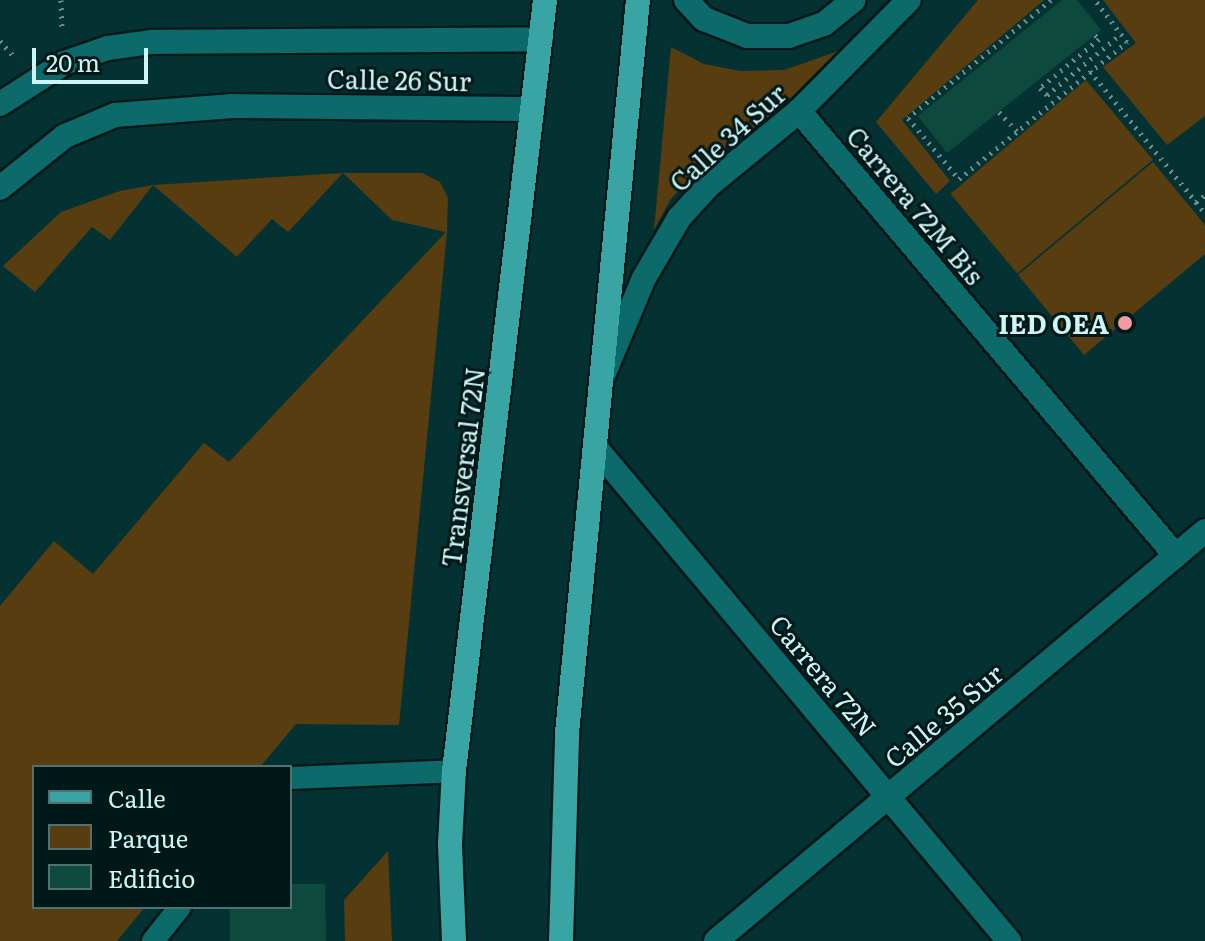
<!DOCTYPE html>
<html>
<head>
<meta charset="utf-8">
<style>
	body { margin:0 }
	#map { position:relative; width:1205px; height:941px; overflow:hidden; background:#043233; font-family:Literata,serif }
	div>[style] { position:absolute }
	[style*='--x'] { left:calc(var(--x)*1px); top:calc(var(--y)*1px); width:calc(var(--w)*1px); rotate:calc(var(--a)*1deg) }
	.green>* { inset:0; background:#583d10; transform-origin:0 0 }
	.building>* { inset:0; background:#0d493d }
	.path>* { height:5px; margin-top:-2.5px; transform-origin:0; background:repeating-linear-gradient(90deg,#669090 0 2px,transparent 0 8px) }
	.roads { filter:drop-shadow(2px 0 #011818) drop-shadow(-2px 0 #011818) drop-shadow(0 2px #011818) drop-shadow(0 -2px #011818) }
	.lane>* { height:22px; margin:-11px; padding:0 11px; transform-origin:11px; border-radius:11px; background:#0d6a6b }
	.street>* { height:24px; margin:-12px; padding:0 12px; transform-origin:12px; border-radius:12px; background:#0d6a6b }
	.secondary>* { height:24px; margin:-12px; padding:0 12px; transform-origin:12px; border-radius:12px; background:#0d6a6b }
	.primary>* { height:24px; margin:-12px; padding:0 12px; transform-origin:12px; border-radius:12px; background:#38a4a4 }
	.dots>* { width:22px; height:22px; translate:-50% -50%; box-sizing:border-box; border:4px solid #011818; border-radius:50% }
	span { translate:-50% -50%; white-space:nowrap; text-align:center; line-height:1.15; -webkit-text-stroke:6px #011818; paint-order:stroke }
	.street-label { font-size:26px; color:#cef4f3 }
	.poi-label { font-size:26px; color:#cef4f3; font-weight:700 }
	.right { translate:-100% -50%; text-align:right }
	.legend { position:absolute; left:32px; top:765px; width:260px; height:144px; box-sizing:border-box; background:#011818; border:2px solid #537070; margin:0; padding:10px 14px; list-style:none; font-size:24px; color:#cef4f3 }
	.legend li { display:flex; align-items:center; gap:16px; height:40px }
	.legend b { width:40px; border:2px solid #537070 }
	.scale { position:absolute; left:32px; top:48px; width:116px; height:36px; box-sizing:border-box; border:4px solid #cef4f3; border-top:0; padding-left:10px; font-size:24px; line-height:28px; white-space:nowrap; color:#cef4f3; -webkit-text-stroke:6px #011818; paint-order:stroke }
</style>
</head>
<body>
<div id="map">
	<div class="green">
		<i style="clip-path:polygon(978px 0,1044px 0,902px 120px,950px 181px,936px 194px,876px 122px)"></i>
		<i style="clip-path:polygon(1103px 0,1205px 0,1205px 116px,1167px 145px,1103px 67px,1136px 43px)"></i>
		<i style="clip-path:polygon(671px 47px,704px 64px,740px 71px,784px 70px,844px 49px,803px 89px,695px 173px,670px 200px,654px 230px)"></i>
		<i style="left:1086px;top:80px;width:104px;height:177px;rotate:50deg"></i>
		<i style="clip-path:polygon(1153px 162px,1205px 225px,1205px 254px,1084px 355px,1018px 275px)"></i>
		<i style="clip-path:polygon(343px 173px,422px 173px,440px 182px,448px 198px,447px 232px,399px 725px,296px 724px,260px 767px,34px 767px,34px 907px,145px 907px,117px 941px,0 941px,0 606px,54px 541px,93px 574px,204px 443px,229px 462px,446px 232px,392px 220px,343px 173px,288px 232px,272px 219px,237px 257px,153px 185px,110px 240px,92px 227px,35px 292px,3px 266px,61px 212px,120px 191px,153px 185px)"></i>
		<i style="clip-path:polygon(388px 851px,392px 941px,345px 941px,344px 900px)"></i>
	</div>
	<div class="building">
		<i style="clip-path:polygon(1062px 0,1077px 0,1101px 30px,947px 153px,918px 116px)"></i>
		<i style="clip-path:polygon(290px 884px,325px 884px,326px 941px,230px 941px,230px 907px,290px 907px)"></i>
	</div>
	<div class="path">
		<i style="--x:61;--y:0;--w:30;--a:88"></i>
		<i style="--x:1051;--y:0;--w:185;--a:140.5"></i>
		<i style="--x:908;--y:118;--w:80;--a:50.1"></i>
		<i style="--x:959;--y:179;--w:217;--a:-39.2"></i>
		<i style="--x:1127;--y:42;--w:53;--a:-127.3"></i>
		<i style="--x:1095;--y:35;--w:6;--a:45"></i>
		<i style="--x:1099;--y:39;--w:77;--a:140.3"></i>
		<i style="--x:1040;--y:88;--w:10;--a:45"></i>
		<i style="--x:1047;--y:95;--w:96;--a:-39.5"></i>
		<i style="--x:0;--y:41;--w:24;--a:48"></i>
		<i style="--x:1090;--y:71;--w:169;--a:51"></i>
		<i style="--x:1196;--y:202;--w:11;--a:-38"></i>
		<i style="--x:999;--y:112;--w:26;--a:47"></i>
		<i style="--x:1196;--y:202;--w:14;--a:51"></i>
	</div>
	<div class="roads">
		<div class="lane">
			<i style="--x:290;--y:778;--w:164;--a:-2.4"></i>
			<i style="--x:153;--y:941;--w:43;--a:-51.5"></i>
		</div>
		<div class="street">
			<i style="--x:799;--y:111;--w:583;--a:49.73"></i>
			<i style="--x:595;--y:447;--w:645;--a:50.04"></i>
			<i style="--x:716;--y:941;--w:638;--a:-39.98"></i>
		</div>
		<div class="secondary">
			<i style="--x:686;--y:0;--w:26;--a:47"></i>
			<i style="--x:704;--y:19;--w:46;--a:21.6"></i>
			<i style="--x:747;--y:36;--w:42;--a:0"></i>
			<i style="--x:789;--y:36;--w:37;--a:-19"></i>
			<i style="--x:824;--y:24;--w:38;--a:-39"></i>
			<i style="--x:0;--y:104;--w:76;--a:-32.6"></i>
			<i style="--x:64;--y:63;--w:46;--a:-18.8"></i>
			<i style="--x:108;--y:48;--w:43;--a:-7.9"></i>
			<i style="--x:151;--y:42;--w:390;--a:-0.4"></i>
			<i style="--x:0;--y:188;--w:83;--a:-38.7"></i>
			<i style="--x:65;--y:136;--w:54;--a:-22.8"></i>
			<i style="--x:115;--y:115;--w:118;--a:-4.4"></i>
			<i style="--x:233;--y:106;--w:299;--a:0.6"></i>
			<i style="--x:604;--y:373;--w:103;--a:-67.2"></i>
			<i style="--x:644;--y:278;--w:69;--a:-59.7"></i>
			<i style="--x:679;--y:218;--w:45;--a:-47.7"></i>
			<i style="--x:709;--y:185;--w:117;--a:-39.4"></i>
			<i style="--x:799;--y:111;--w:156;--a:-45.3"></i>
		</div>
		<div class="primary">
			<i style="--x:454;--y:941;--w:97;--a:-92.4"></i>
			<i style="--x:450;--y:844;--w:73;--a:-86.9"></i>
			<i style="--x:454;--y:771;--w:776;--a:-83.27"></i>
			<i style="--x:561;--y:941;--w:208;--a:-88.3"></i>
			<i style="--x:567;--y:733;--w:736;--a:-84.47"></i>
		</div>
	</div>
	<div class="dots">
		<i style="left:1125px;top:323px;background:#f49aa1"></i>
	</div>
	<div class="street-label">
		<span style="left:399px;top:79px;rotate:1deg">Calle 26 Sur</span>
		<span style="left:727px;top:137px;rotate:-42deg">Calle 34 Sur</span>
		<span style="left:916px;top:205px;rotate:50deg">Carrera 72M Bis</span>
		<span style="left:462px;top:467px;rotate:-83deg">Transversal 72N</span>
		<span style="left:824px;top:675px;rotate:50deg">Carrera 72N</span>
		<span style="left:943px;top:715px;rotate:-40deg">Calle 35 Sur</span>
	</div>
	<div class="poi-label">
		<span class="right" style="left:1109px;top:323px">IED OEA</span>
	</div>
	<ul class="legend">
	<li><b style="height:10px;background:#38a4a4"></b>Calle</li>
	<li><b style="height:22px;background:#583d10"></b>Parque</li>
	<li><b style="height:22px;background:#0d493d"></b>Edificio</li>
	</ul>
	<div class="scale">20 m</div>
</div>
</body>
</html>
